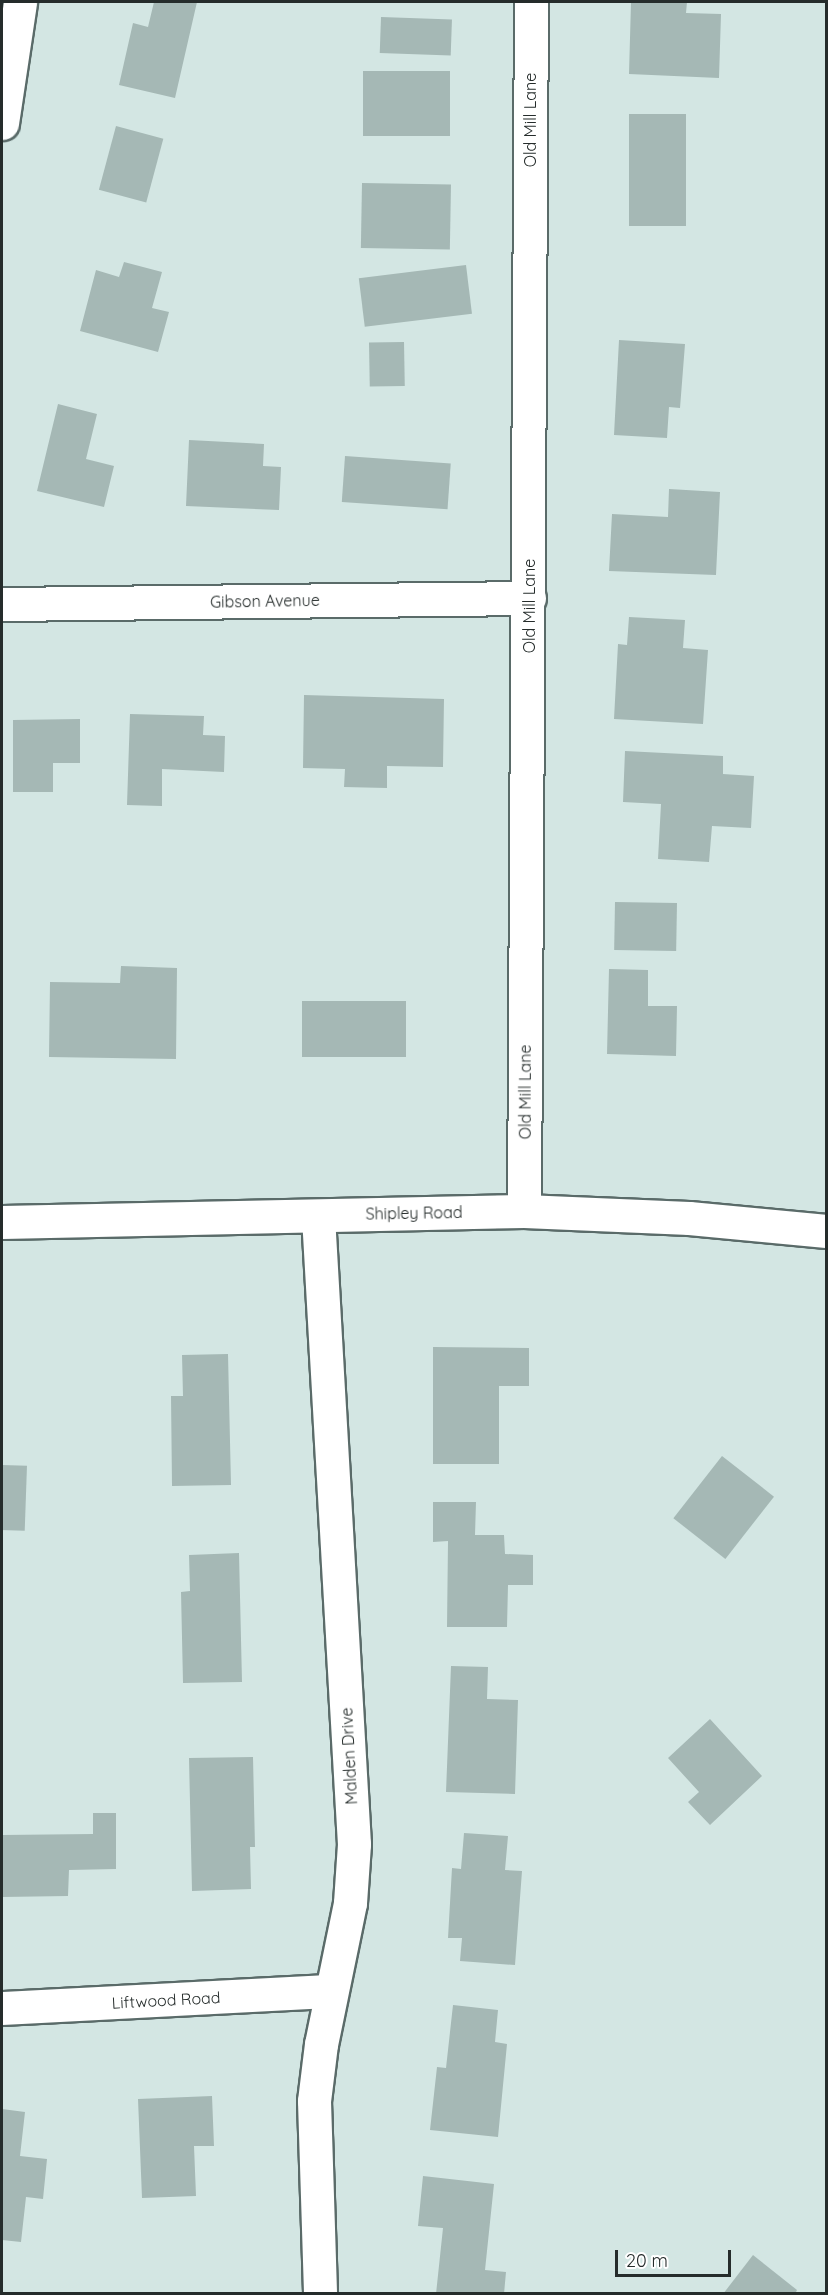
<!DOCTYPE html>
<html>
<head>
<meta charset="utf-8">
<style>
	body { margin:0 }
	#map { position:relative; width:828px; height:2295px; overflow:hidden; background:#d3e6e3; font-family:Quicksand,sans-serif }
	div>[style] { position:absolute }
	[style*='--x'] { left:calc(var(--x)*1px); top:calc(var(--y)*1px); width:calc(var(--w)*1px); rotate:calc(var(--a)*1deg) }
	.building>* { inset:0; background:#a5b8b5; transform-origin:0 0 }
	.roads { filter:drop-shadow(2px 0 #5a6b69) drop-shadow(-2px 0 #5a6b69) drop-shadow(0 2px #5a6b69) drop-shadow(0 -2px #5a6b69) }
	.minor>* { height:33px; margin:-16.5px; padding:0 16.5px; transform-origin:16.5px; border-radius:16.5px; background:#fff }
	.secondary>* { height:33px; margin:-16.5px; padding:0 16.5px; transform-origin:16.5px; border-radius:16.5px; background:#fff }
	span { translate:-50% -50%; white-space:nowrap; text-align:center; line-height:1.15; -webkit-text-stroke:4.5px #fff; paint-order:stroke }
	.street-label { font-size:16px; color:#252c2b }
	.frame { position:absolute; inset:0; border:3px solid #252c2b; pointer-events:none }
	.scale { position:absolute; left:615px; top:2250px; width:116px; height:27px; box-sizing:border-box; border:3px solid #252c2b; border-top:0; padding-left:8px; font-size:18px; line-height:21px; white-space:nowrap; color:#252c2b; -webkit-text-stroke:4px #fff; paint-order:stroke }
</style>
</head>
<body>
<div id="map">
	<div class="building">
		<i style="clip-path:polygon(154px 2px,197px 2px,175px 98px,119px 85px,133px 23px,148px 27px)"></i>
		<i style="clip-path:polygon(631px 2px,687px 2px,686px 13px,721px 14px,719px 78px,629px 74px)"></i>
		<i style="left:381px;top:17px;width:71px;height:36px;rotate:2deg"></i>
		<i style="left:363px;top:71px;width:87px;height:65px"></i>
		<i style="left:629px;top:114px;width:57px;height:112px"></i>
		<i style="left:116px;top:126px;width:49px;height:66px;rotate:15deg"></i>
		<i style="left:362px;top:183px;width:89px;height:65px;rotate:1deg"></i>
		<i style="clip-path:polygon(124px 262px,162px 272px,152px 308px,169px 312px,158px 352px,80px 331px,96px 270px,119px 277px)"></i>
		<i style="left:466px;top:265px;width:49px;height:108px;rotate:83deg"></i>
		<i style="clip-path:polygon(619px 340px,685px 344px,680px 408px,669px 407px,667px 438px,614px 435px)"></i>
		<i style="left:404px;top:342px;width:44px;height:35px;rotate:89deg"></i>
		<i style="clip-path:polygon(58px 404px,97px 414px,86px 459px,114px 466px,104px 507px,37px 491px)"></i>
		<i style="clip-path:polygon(189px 440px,264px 444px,263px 466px,281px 467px,279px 510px,186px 506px)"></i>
		<i style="left:345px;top:456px;width:106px;height:46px;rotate:4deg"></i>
		<i style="clip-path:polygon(669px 489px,720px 492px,716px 575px,609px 571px,612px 514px,668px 517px)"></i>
		<i style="clip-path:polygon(629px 617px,685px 620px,683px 648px,708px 650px,703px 724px,614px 719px,618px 644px,627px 645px)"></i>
		<i style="clip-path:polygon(304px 695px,444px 699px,443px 767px,387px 766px,387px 788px,344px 787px,345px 769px,303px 768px)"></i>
		<i style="clip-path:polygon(130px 714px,204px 716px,203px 735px,225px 736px,224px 772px,162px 769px,162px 806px,127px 805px)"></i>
		<i style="clip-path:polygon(80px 719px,80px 763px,53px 763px,53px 792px,13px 792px,13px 720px)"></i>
		<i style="clip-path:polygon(625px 751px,723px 756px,723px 774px,754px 776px,751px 828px,712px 826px,709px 862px,658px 859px,661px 804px,623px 802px)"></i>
		<i style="left:615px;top:902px;width:62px;height:48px;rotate:1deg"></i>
		<i style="clip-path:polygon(121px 966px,177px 968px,176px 1059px,49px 1057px,50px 982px,120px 983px)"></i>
		<i style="clip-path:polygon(609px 969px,648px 970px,648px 1006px,677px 1006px,676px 1056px,607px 1054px)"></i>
		<i style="left:406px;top:1001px;width:56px;height:104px;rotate:90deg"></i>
		<i style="clip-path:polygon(433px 1347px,529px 1348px,529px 1386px,499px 1386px,499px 1464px,433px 1464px)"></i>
		<i style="clip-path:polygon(228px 1354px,231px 1485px,172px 1486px,171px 1396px,183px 1396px,182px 1355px)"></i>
		<i style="left:722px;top:1456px;width:66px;height:79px;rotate:38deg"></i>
		<i style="left:2px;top:1465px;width:25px;height:65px;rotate:2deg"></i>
		<i style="clip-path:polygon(433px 1502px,476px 1502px,475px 1535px,504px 1535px,505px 1554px,533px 1555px,533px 1585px,508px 1585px,507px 1627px,447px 1627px,448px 1541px,433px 1542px)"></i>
		<i style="clip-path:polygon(239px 1553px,242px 1682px,183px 1683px,181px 1592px,190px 1591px,189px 1555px)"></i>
		<i style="clip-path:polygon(451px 1666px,488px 1667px,487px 1699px,518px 1700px,515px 1794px,446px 1792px)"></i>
		<i style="clip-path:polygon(710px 1719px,762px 1776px,710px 1825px,688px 1802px,699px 1792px,668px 1758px)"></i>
		<i style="clip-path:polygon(253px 1757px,255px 1847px,250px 1847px,251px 1889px,192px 1891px,189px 1758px)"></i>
		<i style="clip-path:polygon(93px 1813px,116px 1813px,116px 1869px,69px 1870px,68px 1896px,2px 1897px,2px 1835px,93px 1834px)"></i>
		<i style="clip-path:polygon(464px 1833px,508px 1836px,505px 1870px,522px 1871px,515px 1965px,460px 1961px,462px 1938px,448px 1938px,452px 1868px,461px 1869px)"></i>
		<i style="clip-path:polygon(453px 2005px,498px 2010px,495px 2042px,507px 2044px,498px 2137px,430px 2130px,437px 2067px,446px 2068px)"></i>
		<i style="clip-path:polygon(212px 2096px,214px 2146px,194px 2146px,196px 2196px,142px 2198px,138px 2099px)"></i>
		<i style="clip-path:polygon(2px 2109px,25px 2112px,20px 2156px,47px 2159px,43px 2199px,26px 2197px,21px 2242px,2px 2240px)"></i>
		<i style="clip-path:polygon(423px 2176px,494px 2184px,485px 2270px,506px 2272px,504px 2294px,436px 2294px,443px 2228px,418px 2226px)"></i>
		<i style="clip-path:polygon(753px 2255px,797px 2290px,795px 2294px,723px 2294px)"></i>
	</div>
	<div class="roads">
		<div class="minor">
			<i style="--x:2;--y:123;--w:122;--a:-81.5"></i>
			<i style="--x:2;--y:604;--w:527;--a:-0.65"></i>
			<i style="--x:524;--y:1211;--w:1209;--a:-89.67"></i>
			<i style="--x:318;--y:1216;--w:629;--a:86.72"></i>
			<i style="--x:354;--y:1844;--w:59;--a:93.9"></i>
			<i style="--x:350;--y:1903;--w:144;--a:101.6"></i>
			<i style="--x:321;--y:2044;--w:57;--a:97"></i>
			<i style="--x:314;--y:2101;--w:193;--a:88.2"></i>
			<i style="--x:2;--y:2008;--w:329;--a:-3"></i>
		</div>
		<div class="secondary">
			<i style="--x:2;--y:1222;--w:522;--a:-1.21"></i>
			<i style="--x:524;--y:1211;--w:165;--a:2.4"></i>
			<i style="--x:689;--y:1218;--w:138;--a:5.4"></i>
		</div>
	</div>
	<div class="street-label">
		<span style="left:530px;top:120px;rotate:-90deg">Old Mill Lane</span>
		<span style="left:265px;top:601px;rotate:-1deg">Gibson Avenue</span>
		<span style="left:529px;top:606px;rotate:-90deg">Old Mill Lane</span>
		<span style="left:525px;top:1092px;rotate:-90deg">Old Mill Lane</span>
		<span style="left:414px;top:1213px;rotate:-1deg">Shipley Road</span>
		<span style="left:349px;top:1756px;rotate:-93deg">Malden Drive</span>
		<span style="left:166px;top:2000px;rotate:-3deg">Liftwood Road</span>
	</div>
	<div class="frame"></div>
	<div class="scale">20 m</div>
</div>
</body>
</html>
